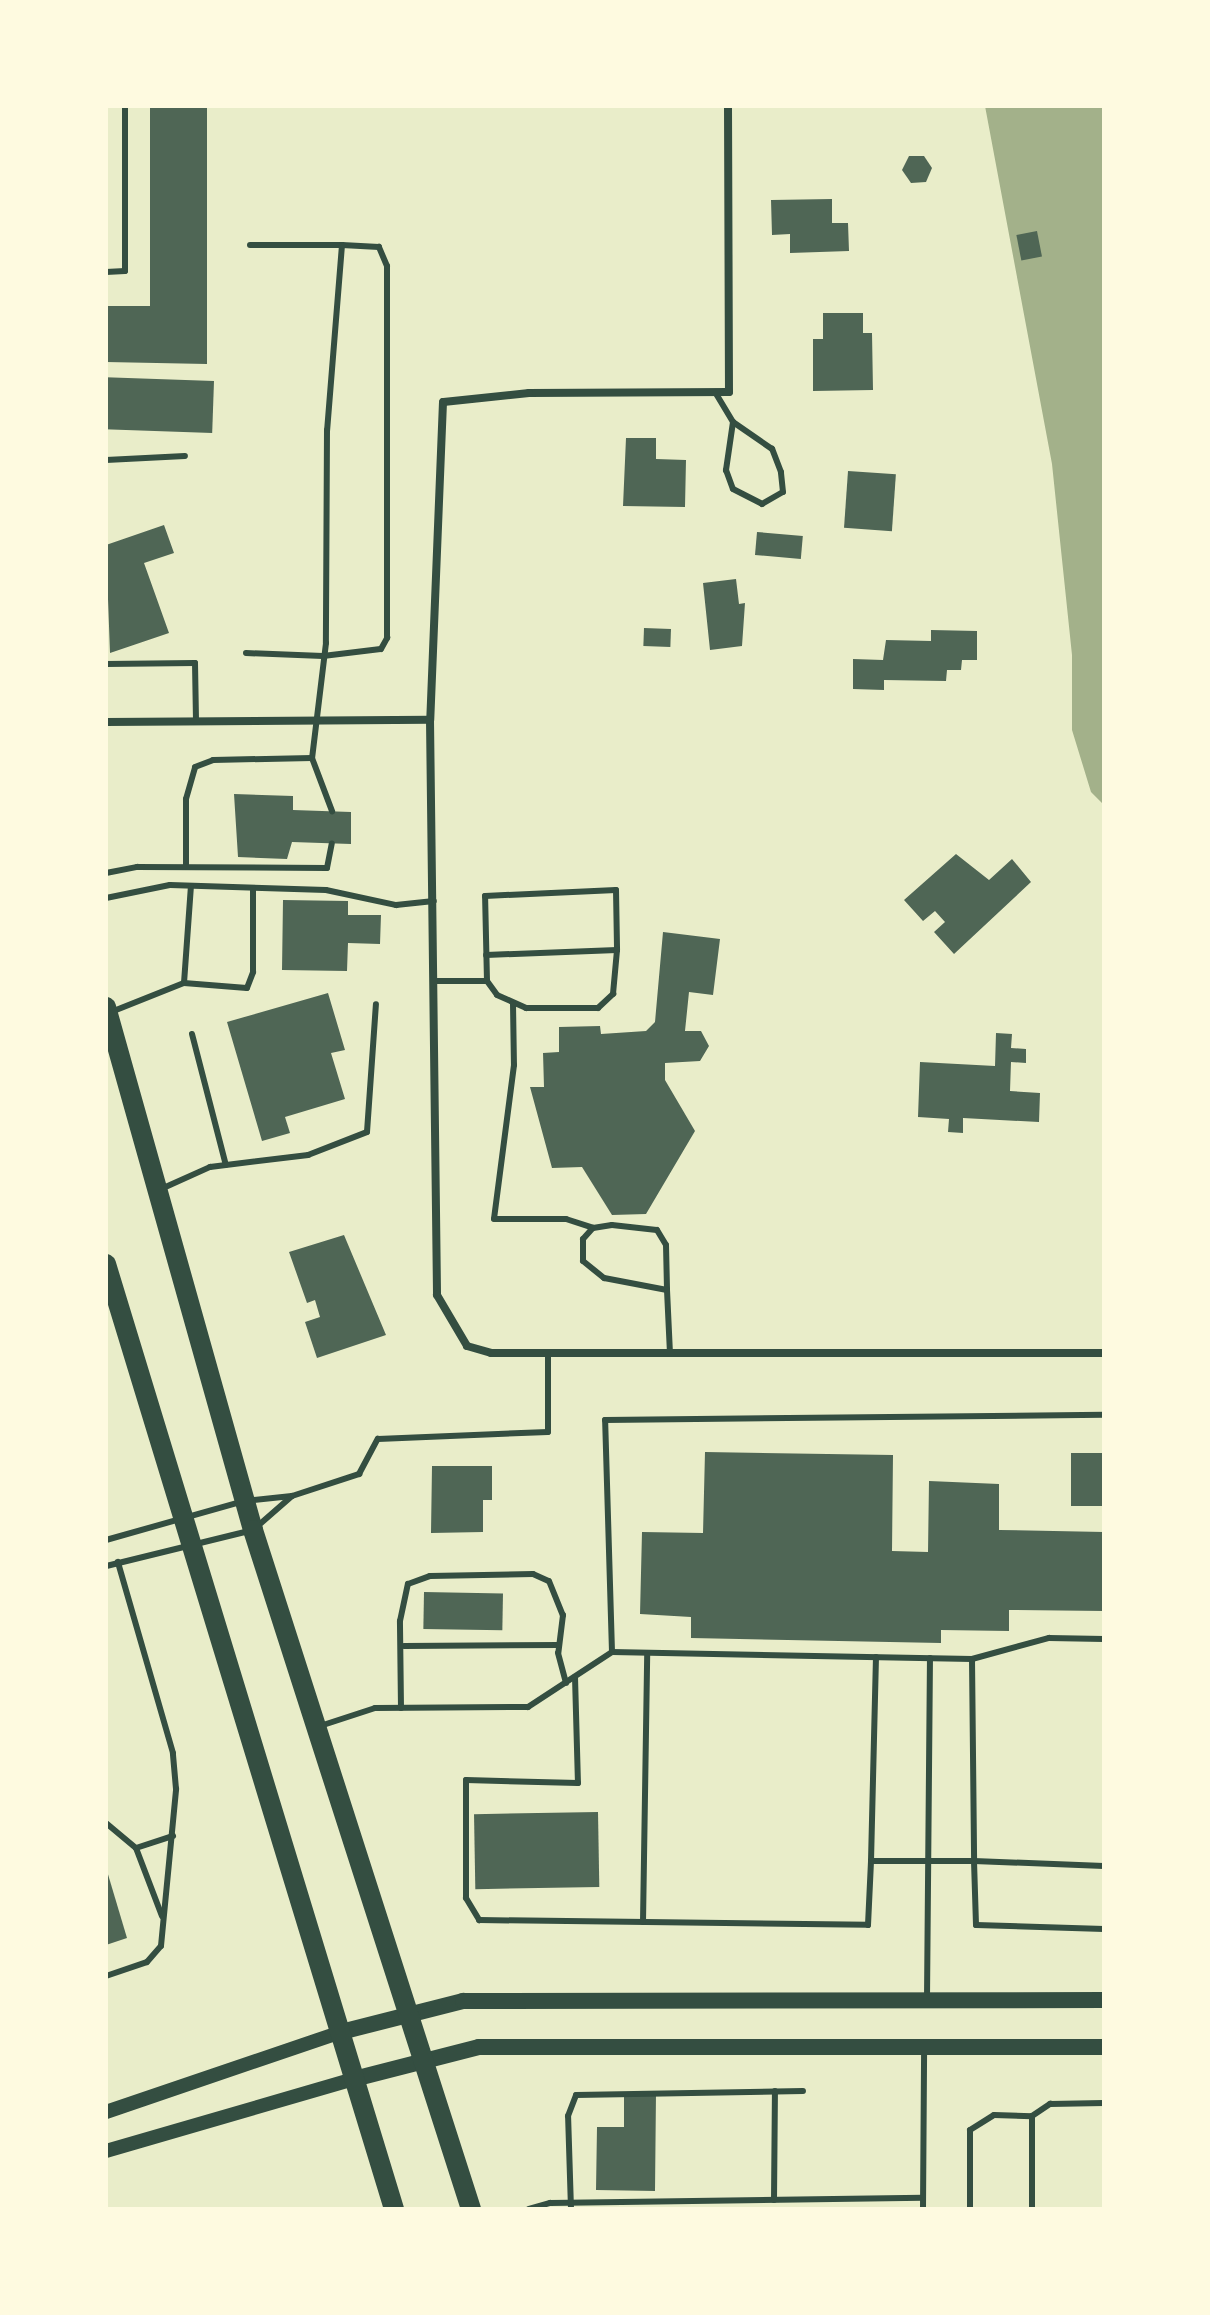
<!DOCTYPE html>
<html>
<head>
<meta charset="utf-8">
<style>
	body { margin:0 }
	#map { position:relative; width:1210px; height:2315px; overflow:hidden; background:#e9edc9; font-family:"DM Sans",sans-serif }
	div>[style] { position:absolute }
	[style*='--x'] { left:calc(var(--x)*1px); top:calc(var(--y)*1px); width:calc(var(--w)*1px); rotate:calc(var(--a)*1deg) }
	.water>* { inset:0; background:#a3b18a }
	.building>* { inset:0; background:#4f6655; transform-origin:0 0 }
	.service>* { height:6px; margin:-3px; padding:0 3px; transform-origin:3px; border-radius:3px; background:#344e41 }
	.minor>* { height:8px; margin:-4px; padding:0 4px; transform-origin:4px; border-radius:4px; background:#344e41 }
	.tertiary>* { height:14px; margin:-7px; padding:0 7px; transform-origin:7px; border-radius:7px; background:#344e41 }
	.secondary>* { height:16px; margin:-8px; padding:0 8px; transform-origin:8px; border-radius:8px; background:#344e41 }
	.primary>* { height:20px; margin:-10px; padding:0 10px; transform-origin:10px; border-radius:10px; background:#344e41 }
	span { translate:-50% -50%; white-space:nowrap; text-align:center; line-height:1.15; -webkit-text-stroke:8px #fefae0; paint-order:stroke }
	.frame { position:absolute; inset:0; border:108px solid #fefae0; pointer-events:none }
</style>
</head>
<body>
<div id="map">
	<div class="water">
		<i style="clip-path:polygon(985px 106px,1104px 106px,1104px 805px,1091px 792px,1072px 730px,1072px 655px,1052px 464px)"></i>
	</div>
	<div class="building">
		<i style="clip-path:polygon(150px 106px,207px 106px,207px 364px,106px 362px,106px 306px,150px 306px)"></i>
		<i style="clip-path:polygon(909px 156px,924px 156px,932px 168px,926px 182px,911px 183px,902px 170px)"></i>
		<i style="clip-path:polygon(832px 199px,832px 223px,848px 223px,849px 251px,790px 253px,790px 234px,772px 235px,771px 200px)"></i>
		<i style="left:1037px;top:231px;width:26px;height:21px;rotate:79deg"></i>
		<i style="clip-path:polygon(823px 313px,863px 313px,863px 333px,872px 333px,873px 390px,813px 391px,813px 339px,823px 339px)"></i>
		<i style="left:214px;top:381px;width:52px;height:108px;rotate:92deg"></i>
		<i style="clip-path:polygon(626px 438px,656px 438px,656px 459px,686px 460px,685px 507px,623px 506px)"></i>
		<i style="left:848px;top:471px;width:48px;height:57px;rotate:4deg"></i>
		<i style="clip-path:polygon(164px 525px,174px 553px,144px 563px,169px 633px,110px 653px,106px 545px)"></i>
		<i style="left:757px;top:532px;width:46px;height:23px;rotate:5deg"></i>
		<i style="clip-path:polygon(736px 579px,739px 604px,745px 603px,742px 646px,710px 650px,703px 583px)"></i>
		<i style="left:644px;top:628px;width:27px;height:18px;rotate:2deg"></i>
		<i style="clip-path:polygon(931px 630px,977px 631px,977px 660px,962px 660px,961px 670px,947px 670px,946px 681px,884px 680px,884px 690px,853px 689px,853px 659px,883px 660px,886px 640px,931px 641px)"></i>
		<i style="clip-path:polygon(234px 794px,293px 796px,293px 810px,351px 812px,351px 844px,292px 842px,287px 859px,238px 857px)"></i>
		<i style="clip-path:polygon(956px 854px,989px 880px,1012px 859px,1031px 882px,954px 954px,934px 932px,945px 922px,935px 911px,923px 921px,904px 900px)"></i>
		<i style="clip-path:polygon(283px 900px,348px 901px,348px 915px,381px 915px,380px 944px,348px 943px,347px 971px,282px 970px)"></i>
		<i style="clip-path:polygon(663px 932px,720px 939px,713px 995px,689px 992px,685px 1031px,701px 1031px,709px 1046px,700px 1061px,665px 1063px,665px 1080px,695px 1131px,646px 1214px,612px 1215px,582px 1167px,552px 1168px,530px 1087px,544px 1087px,543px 1053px,559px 1052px,559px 1027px,600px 1026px,601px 1034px,646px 1031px,655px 1022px)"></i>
		<i style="clip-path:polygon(328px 993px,345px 1050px,331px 1053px,345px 1099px,285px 1117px,290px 1133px,262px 1141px,227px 1022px)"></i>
		<i style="clip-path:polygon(996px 1033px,1012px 1034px,1011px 1048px,1026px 1049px,1026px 1063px,1011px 1062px,1010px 1091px,1040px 1093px,1039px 1122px,963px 1118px,963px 1133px,948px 1132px,949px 1119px,918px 1117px,920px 1062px,995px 1066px)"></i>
		<i style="clip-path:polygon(344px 1235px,386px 1335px,317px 1358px,305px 1322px,320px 1317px,315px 1300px,307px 1303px,289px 1252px)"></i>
		<i style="clip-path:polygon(705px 1452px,893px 1455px,892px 1551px,928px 1552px,929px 1481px,999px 1484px,999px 1530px,1104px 1532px,1104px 1611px,1009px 1610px,1009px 1631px,941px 1630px,941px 1643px,691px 1638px,691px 1617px,640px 1614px,642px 1532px,703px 1533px)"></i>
		<i style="left:1071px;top:1453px;width:33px;height:53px"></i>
		<i style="clip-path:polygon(432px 1466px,492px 1466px,492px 1500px,483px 1500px,483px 1532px,431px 1533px)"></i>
		<i style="left:424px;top:1592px;width:79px;height:37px;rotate:1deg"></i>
		<i style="left:598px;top:1812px;width:75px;height:124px;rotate:89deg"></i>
		<i style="clip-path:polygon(107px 1871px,127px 1938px,106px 1945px,106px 1872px)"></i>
		<i style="clip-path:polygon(624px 2092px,656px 2093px,655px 2191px,596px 2190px,597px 2127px,624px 2127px)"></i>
	</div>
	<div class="service">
		<i style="--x:250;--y:245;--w:92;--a:0"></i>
		<i style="--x:342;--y:245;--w:186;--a:94.6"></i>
		<i style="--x:327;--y:430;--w:213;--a:90.3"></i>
		<i style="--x:326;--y:643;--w:116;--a:96.9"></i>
		<i style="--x:312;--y:758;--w:57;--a:69.3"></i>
		<i style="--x:106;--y:272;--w:19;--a:-3"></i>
		<i style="--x:125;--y:271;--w:165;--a:-90"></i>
		<i style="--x:715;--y:392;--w:35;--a:59"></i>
		<i style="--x:733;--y:422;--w:49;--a:98.3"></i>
		<i style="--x:726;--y:470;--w:20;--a:70"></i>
		<i style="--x:733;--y:489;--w:33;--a:27"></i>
		<i style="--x:762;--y:504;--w:24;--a:-30"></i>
		<i style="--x:783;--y:492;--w:20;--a:-96"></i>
		<i style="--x:781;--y:472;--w:25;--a:-111"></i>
		<i style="--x:772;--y:449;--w:47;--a:-145.3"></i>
		<i style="--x:106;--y:460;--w:79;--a:-2.9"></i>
		<i style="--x:246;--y:653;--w:77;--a:2.2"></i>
		<i style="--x:323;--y:656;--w:58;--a:-6.9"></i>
		<i style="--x:381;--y:649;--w:13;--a:-61"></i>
		<i style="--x:387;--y:638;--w:372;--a:-90"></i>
		<i style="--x:387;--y:266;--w:21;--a:-113"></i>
		<i style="--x:379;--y:247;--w:37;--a:-177"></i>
		<i style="--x:106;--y:664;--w:89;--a:-0.6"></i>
		<i style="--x:195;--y:663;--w:58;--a:89"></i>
		<i style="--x:186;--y:867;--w:68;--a:-90"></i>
		<i style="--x:186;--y:799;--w:33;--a:-74"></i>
		<i style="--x:195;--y:767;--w:19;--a:-21"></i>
		<i style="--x:213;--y:760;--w:99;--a:-1.2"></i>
		<i style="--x:106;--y:873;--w:32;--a:-11"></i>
		<i style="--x:137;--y:867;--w:190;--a:0.3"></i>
		<i style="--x:327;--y:868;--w:25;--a:-79"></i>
		<i style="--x:106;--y:898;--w:65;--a:-11.5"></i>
		<i style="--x:170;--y:885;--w:156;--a:1.8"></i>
		<i style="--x:326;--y:890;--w:72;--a:12.1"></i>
		<i style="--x:396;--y:905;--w:38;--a:-6"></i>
		<i style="--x:433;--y:981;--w:54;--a:0"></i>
		<i style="--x:487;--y:981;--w:85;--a:-91.3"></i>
		<i style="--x:485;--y:896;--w:131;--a:-2.6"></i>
		<i style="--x:616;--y:890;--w:60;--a:89"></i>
		<i style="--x:617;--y:950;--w:131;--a:177.8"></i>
		<i style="--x:487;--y:981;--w:17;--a:54"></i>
		<i style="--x:497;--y:995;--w:32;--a:24"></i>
		<i style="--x:526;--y:1008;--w:72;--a:0"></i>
		<i style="--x:598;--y:1008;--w:21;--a:-43"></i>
		<i style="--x:613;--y:994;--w:44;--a:-84.8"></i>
		<i style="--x:184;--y:983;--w:97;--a:-85.9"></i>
		<i style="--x:513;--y:1004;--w:61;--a:89.1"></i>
		<i style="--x:514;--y:1065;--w:155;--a:97.4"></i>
		<i style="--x:494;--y:1219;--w:72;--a:0"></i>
		<i style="--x:566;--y:1219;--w:28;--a:18"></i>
		<i style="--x:111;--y:1012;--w:79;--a:-21.7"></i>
		<i style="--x:184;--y:983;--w:63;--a:4.5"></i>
		<i style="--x:247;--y:988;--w:17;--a:-69"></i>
		<i style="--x:253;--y:972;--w:84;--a:-90"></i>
		<i style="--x:192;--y:1034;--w:135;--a:75.5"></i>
		<i style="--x:161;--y:1189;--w:54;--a:-24.2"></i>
		<i style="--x:210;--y:1167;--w:99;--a:-7"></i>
		<i style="--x:308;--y:1155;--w:63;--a:-21.3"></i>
		<i style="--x:367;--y:1132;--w:128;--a:-86"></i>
		<i style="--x:667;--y:1290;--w:64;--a:-169.2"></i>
		<i style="--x:604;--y:1278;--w:27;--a:-141"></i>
		<i style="--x:583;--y:1261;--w:22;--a:-90"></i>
		<i style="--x:583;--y:1239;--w:15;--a:-48"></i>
		<i style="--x:593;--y:1228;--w:19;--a:-9"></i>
		<i style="--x:612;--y:1225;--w:45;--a:6.3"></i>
		<i style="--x:657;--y:1230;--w:17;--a:59"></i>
		<i style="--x:666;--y:1245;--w:45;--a:88.7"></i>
		<i style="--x:667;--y:1290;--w:63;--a:87.3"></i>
		<i style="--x:292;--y:1496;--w:71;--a:-18.2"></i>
		<i style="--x:359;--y:1474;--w:40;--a:-62"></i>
		<i style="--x:378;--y:1439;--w:170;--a:-2.4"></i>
		<i style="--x:548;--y:1432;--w:79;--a:-90"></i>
		<i style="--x:106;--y:1540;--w:143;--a:-15.8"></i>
		<i style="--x:244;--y:1501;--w:48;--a:-5.9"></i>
		<i style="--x:292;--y:1496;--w:52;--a:138.9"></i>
		<i style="--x:253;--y:1530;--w:151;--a:166.2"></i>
		<i style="--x:404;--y:1646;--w:155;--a:-0.4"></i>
		<i style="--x:612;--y:1652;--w:232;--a:-91.7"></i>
		<i style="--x:605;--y:1420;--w:499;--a:-0.6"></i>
		<i style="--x:972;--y:1659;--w:202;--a:89.4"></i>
		<i style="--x:974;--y:1861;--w:130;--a:2.2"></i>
		<i style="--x:575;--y:1677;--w:106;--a:88.4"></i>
		<i style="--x:578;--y:1783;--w:112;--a:-178.5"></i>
		<i style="--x:466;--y:1780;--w:118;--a:90"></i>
		<i style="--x:466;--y:1898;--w:26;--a:59"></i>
		<i style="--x:479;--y:1920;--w:389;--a:0.7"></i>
		<i style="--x:868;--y:1925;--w:64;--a:-87.3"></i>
		<i style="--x:871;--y:1861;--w:103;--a:0"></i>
		<i style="--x:974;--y:1861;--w:64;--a:88.2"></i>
		<i style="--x:976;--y:1925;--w:128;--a:1.8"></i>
		<i style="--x:401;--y:1708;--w:87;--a:-90.7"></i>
		<i style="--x:400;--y:1621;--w:38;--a:-78"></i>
		<i style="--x:408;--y:1584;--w:23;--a:-20"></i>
		<i style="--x:430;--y:1576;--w:103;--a:-1.1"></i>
		<i style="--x:533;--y:1574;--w:17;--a:24"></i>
		<i style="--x:549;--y:1581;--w:37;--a:68"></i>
		<i style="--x:563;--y:1615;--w:38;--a:97"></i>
		<i style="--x:558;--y:1653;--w:31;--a:75"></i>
		<i style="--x:320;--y:1726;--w:58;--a:-18.1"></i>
		<i style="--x:375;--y:1708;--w:153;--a:-0.4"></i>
		<i style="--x:528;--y:1707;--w:100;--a:-33.2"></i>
		<i style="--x:612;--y:1652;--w:360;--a:1.1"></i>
		<i style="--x:972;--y:1659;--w:80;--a:-15.3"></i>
		<i style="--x:1049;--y:1638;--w:55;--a:1"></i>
		<i style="--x:106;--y:1823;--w:39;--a:40"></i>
		<i style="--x:136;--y:1848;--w:73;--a:69.1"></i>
		<i style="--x:136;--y:1848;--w:39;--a:-18"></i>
		<i style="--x:871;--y:1861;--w:204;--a:-88.6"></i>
		<i style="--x:643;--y:1922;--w:267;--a:-89.1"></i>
		<i style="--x:106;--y:1976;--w:43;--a:-18.9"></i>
		<i style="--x:147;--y:1962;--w:21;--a:-49"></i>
		<i style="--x:161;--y:1946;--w:158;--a:-84.5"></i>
		<i style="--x:176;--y:1789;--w:36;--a:-95"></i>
		<i style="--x:173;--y:1753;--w:199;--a:-106.1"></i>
		<i style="--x:927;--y:1999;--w:341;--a:-89.5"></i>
		<i style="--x:774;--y:2200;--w:109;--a:-89.5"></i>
		<i style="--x:529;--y:2209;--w:22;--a:-16"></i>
		<i style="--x:550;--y:2203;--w:373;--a:-0.8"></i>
		<i style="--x:571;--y:2209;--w:93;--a:-91.8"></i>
		<i style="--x:568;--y:2116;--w:22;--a:-69"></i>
		<i style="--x:576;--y:2095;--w:227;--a:-1"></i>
		<i style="--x:923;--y:2209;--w:160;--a:-89.6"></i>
		<i style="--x:970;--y:2209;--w:79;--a:-90"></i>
		<i style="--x:970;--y:2130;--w:28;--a:-32"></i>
		<i style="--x:994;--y:2115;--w:38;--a:2"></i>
		<i style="--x:1032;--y:2209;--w:93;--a:-90"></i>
		<i style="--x:1032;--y:2116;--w:22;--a:-34"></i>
		<i style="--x:1050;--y:2104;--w:54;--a:-1.1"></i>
	</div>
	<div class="minor">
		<i style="--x:728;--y:106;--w:286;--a:89.8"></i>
		<i style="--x:729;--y:392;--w:200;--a:179.7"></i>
		<i style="--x:529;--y:393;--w:86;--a:174"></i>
		<i style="--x:443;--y:402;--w:318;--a:92.3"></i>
		<i style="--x:430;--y:720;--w:575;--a:89.3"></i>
		<i style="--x:437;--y:1295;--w:59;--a:59.5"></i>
		<i style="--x:467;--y:1346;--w:25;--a:16"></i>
		<i style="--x:491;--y:1353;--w:613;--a:0"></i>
		<i style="--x:106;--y:722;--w:324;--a:-0.4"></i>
	</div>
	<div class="tertiary">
		<i style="--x:106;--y:2112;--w:248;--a:-18.8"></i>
		<i style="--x:106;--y:2151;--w:258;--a:-16.2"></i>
	</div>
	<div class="secondary">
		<i style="--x:341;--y:2032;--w:126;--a:-14.3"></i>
		<i style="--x:463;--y:2001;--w:641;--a:-0.09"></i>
		<i style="--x:354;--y:2079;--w:129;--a:-14.4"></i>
		<i style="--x:479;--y:2047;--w:625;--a:0"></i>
	</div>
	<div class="primary">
		<i style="--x:106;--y:1007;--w:543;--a:74.3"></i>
		<i style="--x:253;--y:1530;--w:713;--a:72.2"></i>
		<i style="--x:106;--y:1264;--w:988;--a:73.05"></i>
	</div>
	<div class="frame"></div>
</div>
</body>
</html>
